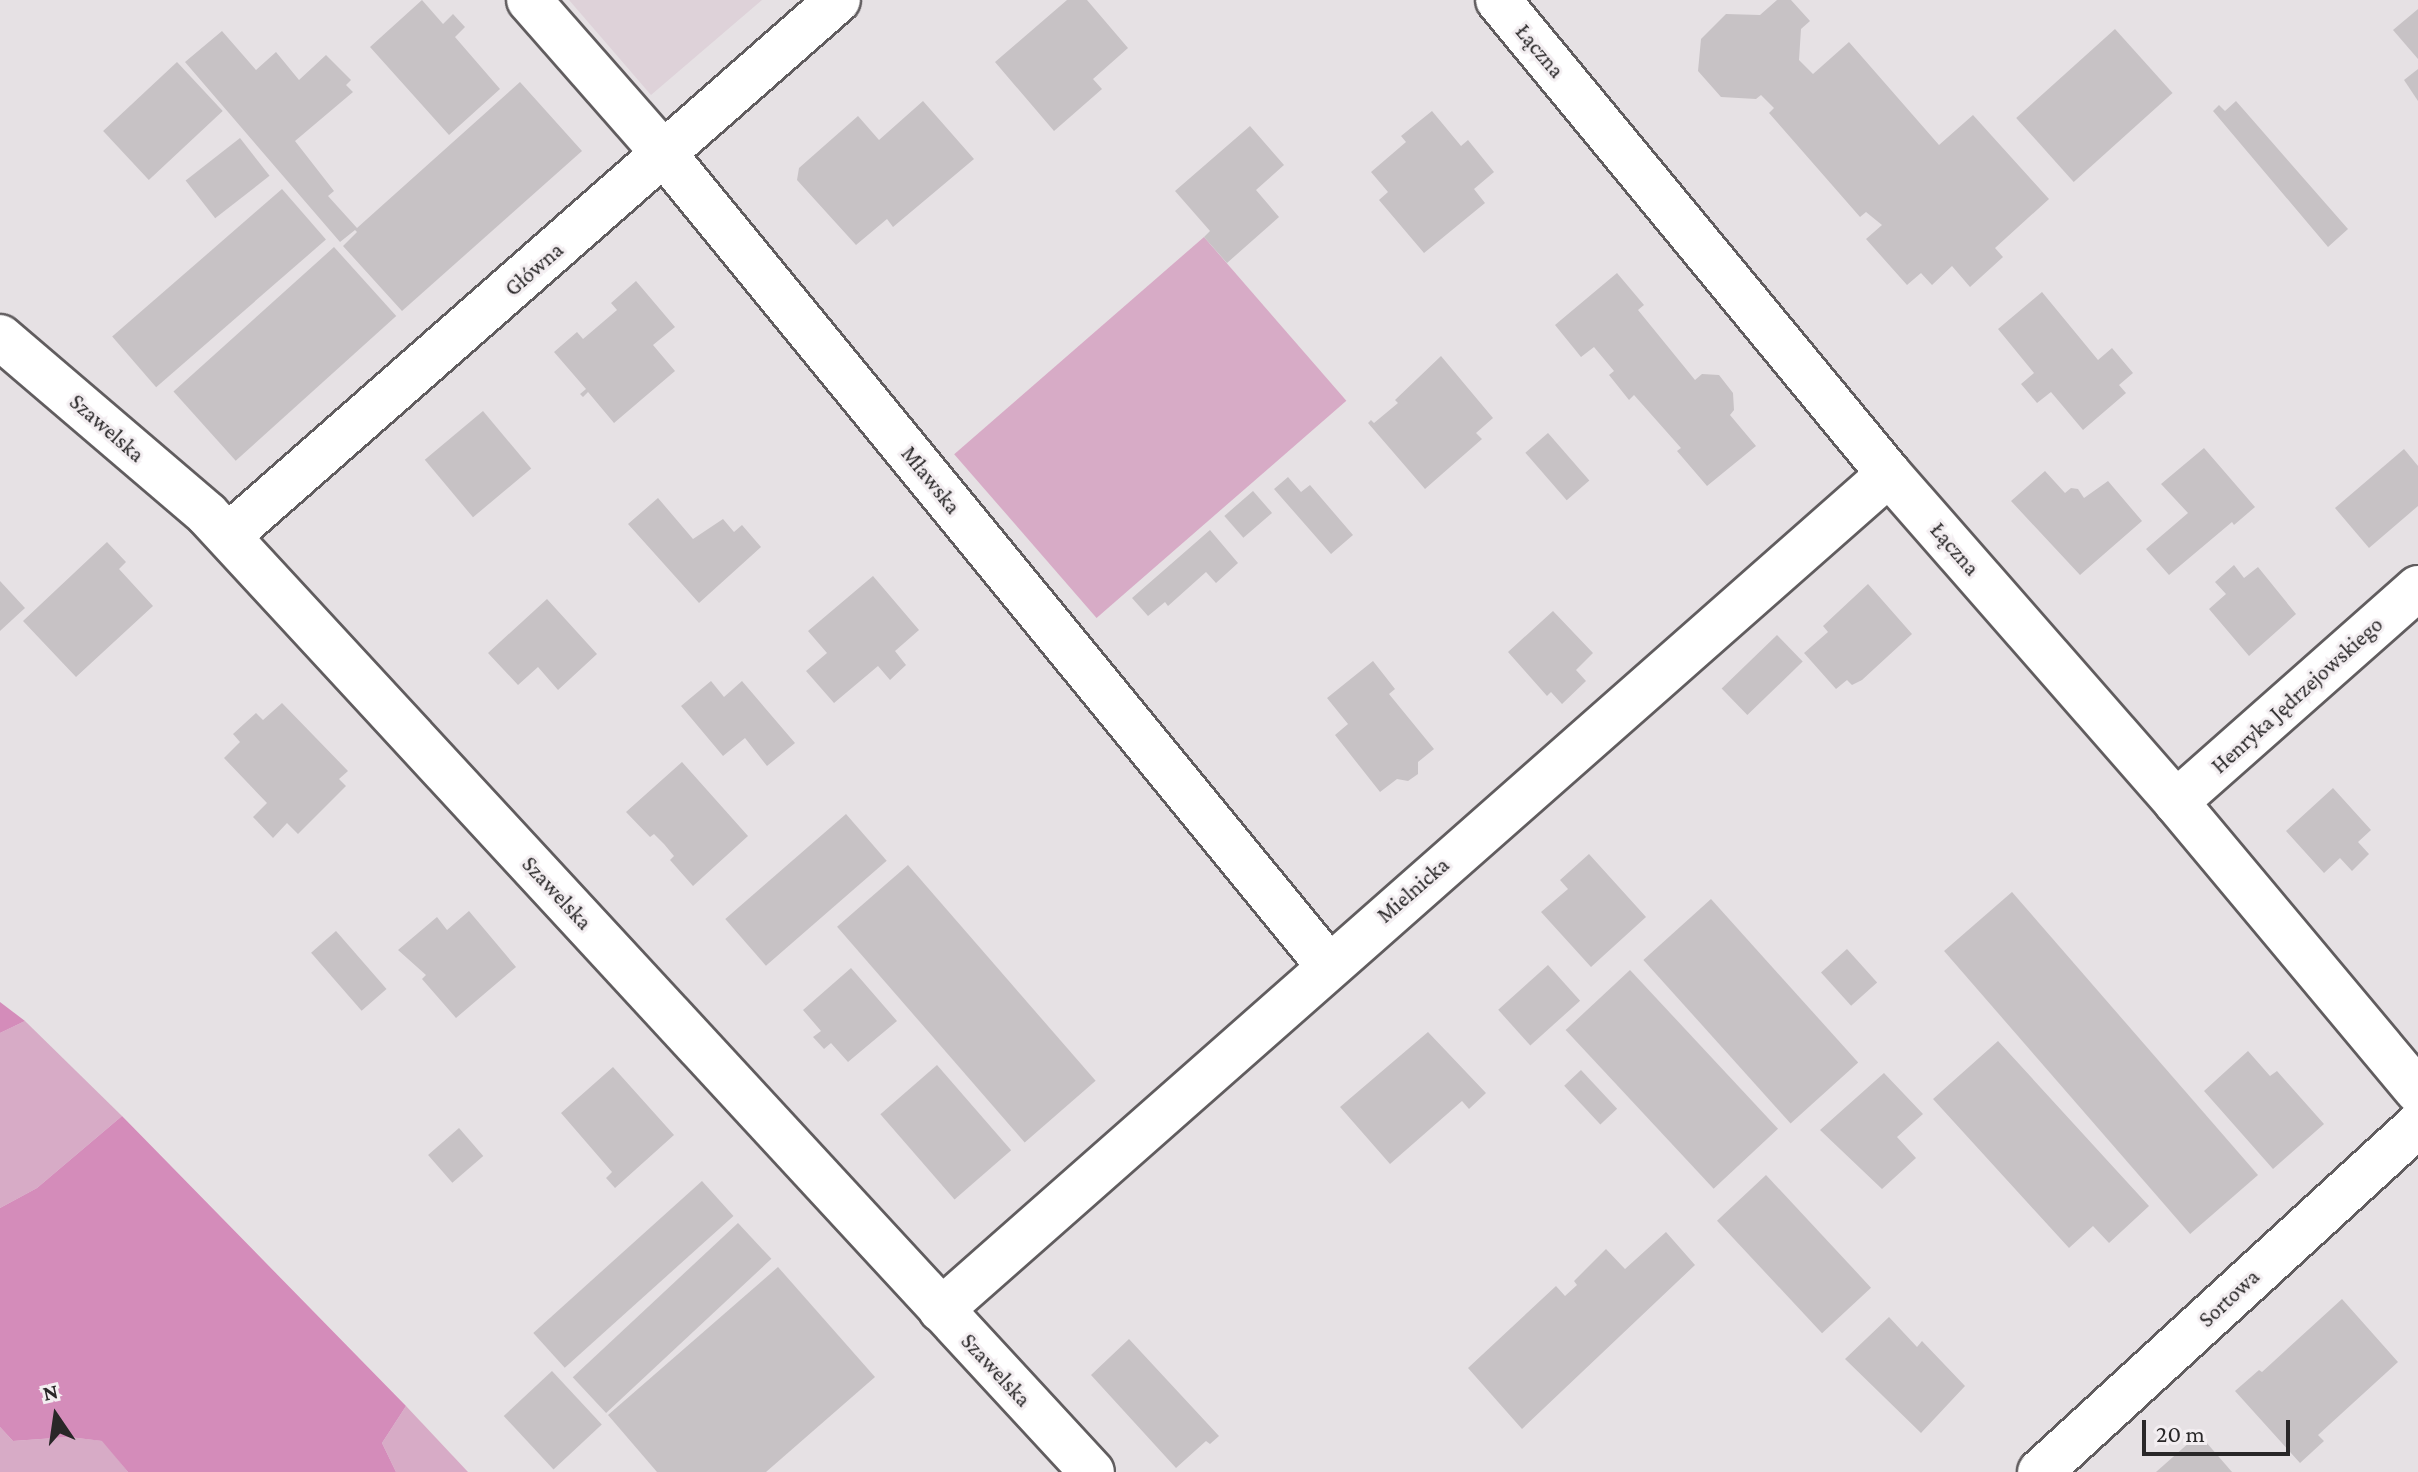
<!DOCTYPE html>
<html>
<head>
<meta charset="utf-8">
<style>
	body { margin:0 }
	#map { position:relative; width:2418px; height:1472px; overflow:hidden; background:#e6e1e4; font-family:"Crimson Pro",serif }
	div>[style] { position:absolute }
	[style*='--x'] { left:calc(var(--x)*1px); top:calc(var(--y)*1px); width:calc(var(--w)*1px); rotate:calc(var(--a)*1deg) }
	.built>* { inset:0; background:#ded2d9 }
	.green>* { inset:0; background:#d7abc6; transform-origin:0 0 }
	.forest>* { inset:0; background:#d48cba }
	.building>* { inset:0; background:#c7c2c5; transform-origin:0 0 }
	.roads { filter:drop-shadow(2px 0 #615d5f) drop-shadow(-2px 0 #615d5f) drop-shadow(0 2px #615d5f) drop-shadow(0 -2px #615d5f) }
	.street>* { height:44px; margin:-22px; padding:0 22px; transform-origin:22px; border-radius:22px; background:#fff }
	span { translate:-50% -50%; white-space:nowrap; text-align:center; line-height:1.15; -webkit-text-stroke:6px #f3eef1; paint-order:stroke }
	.street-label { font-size:22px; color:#292728 }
	.north { position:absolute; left:16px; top:1376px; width:80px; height:80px; -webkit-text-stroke:6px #f3eef1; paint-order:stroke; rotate:347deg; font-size:22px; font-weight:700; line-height:32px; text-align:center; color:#292728 }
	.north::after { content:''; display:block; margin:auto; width:28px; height:36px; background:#292728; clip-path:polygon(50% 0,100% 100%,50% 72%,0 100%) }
	.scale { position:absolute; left:2142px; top:1420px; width:148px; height:36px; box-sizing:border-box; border:4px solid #292728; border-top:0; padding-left:10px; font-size:24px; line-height:28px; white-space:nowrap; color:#292728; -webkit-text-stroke:6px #f3eef1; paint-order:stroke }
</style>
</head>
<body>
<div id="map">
	<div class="built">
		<i style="clip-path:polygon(569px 0,762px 0,651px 95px)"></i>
	</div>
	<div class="green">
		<i style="left:1204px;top:237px;width:217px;height:331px;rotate:49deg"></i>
		<i style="clip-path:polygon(25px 1021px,122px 1116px,37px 1188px,0 1208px,0 1033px)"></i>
		<i style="clip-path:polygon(406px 1406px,468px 1472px,396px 1472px,382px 1443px)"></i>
		<i style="clip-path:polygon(0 1427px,13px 1441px,69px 1437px,103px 1441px,128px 1472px,0 1472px)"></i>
	</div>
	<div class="forest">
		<i style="clip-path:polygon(0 1002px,25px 1021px,0 1033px)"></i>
		<i style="clip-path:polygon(122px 1116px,406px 1406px,382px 1443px,396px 1472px,128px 1472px,102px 1441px,69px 1437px,13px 1441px,0 1427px,0 1208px,37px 1188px)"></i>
	</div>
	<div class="building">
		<i style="clip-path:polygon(422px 0,443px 24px,453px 14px,465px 27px,455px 37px,500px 89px,449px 135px,370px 47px)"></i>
		<i style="clip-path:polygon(1067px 0,1087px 0,1128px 48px,1093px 79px,1102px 89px,1054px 131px,995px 62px)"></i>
		<i style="clip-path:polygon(1777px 0,1791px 0,1810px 21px,1801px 29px,1799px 60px,1813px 74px,1849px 42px,1939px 145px,1973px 115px,2049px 199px,1995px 248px,2003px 257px,1970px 287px,1952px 266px,1932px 285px,1921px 273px,1907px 285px,1866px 239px,1882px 225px,1866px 212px,1860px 217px,1769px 113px,1774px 108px,1761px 95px,1756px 99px,1721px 97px,1698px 71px,1701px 39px,1726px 14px,1760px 15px)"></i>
		<i style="clip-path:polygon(2418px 9px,2418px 59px,2393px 30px)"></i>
		<i style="left:2115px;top:29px;width:86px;height:133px;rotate:48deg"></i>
		<i style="clip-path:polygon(222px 31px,256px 70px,276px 52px,299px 80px,326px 55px,351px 80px,346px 85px,353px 92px,295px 141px,334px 191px,328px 196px,357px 228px,520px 82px,582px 151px,402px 311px,343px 246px,357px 232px,355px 230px,340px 242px,185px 62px)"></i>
		<i style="left:177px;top:62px;width:67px;height:101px;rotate:47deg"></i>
		<i style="clip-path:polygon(2418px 69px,2418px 101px,2404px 80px)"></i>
		<i style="clip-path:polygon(923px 101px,974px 159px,893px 227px,887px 219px,856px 245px,797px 180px,799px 168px,858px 116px,879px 140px)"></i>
		<i style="clip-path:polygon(2236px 101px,2348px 229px,2328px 247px,2213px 111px,2219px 105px,2225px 111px)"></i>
		<i style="clip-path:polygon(1432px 111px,1461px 146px,1468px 140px,1494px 172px,1474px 189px,1485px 203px,1424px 253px,1379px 200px,1388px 192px,1371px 172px,1406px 142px,1401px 136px)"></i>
		<i style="clip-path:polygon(1250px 126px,1284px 165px,1256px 190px,1279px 217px,1227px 263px,1204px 237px,1210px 231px,1175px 191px)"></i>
		<i style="left:240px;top:138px;width:48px;height:69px;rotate:52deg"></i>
		<i style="left:282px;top:189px;width:67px;height:225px;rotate:49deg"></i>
		<i style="left:334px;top:247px;width:93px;height:216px;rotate:48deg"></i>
		<i style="clip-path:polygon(1617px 273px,1644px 305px,1638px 310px,1695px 380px,1702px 374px,1719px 375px,1733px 393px,1734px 410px,1730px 415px,1756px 446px,1707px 486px,1677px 451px,1681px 448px,1634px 395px,1629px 400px,1609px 375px,1614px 371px,1594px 347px,1581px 357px,1555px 325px)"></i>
		<i style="clip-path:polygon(636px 281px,675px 327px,653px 345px,675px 371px,614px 423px,588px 392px,583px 397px,580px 394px,586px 389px,554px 352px,577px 332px,583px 339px,617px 310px,611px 303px)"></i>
		<i style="clip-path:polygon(2042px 292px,2098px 360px,2112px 348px,2133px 373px,2119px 385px,2126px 393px,2083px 430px,2051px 392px,2037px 403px,2021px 384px,2034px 373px,1998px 329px)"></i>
		<i style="clip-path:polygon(1441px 356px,1493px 418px,1476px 433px,1482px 439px,1425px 489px,1368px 423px,1371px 420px,1374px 423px,1398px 403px,1395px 400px)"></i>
		<i style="left:483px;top:411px;width:75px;height:76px;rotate:50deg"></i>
		<i style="left:1548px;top:433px;width:63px;height:30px;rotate:49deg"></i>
		<i style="clip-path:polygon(2204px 448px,2255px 507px,2234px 525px,2232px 522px,2169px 575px,2146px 549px,2188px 513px,2161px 484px)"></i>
		<i style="clip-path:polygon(2404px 449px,2418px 466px,2418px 506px,2369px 548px,2335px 508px)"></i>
		<i style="clip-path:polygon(2045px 471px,2065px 493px,2071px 488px,2078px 489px,2084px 498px,2108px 481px,2142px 521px,2080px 575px,2011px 501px)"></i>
		<i style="clip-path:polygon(1288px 477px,1301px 492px,1310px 485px,1353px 535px,1331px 554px,1274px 489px)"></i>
		<i style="left:1253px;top:491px;width:29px;height:38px;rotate:49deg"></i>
		<i style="clip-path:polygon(658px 498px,693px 539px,723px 519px,734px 532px,742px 525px,761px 547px,699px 603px,628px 524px)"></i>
		<i style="clip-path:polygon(1210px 530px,1238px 563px,1216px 583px,1206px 572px,1168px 606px,1165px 602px,1148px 616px,1132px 598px)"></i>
		<i style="clip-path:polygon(107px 542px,126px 562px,119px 569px,153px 606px,76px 677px,23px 621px)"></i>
		<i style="clip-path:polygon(2234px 565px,2244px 578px,2258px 567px,2296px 614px,2249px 656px,2209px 609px,2226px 594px,2215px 582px)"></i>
		<i style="clip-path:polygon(873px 576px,919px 630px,895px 651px,906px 665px,890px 680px,878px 666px,834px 703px,806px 671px,827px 653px,808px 631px)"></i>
		<i style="clip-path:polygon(0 581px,25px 608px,0 631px)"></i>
		<i style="clip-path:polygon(1868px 584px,1912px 634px,1862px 680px,1852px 685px,1847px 680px,1836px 689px,1804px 653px,1828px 632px,1823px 626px)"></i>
		<i style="clip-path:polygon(547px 599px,597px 654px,558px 690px,538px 667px,518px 685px,488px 653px)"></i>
		<i style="clip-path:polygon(1553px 611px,1593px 653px,1576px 670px,1586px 681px,1562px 704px,1551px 692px,1547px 696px,1508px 652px)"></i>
		<i style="left:1777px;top:635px;width:37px;height:77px;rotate:46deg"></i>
		<i style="clip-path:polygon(1373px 661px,1395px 689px,1389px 694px,1434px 749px,1418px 762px,1418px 774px,1408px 781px,1397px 779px,1380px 792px,1335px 735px,1348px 724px,1327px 698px)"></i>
		<i style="clip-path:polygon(711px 681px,724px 697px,742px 681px,795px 743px,767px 766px,745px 738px,723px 756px,681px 706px)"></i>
		<i style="clip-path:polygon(282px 703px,348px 771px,339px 779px,346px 786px,298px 834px,287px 823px,273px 838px,253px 817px,267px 803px,224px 758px,240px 742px,233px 734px,256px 713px,263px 720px)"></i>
		<i style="clip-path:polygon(682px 762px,748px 836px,693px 886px,670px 860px,674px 856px,664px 844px,654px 834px,650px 837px,626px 812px)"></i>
		<i style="clip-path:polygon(2333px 788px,2371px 830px,2358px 842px,2369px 854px,2352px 871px,2340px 858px,2324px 873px,2286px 831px)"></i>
		<i style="left:846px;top:814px;width:62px;height:160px;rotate:49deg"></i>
		<i style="clip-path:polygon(1589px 854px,1646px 917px,1591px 967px,1541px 912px,1568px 889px,1560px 880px)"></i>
		<i style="left:908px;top:865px;width:286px;height:94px;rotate:49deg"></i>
		<i style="left:2012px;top:892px;width:375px;height:90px;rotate:49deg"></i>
		<i style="left:1711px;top:899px;width:220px;height:91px;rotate:48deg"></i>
		<i style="clip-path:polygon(469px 911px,516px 967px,456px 1018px,422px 979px,426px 975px,398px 950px,437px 917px,447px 930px)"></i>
		<i style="left:336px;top:931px;width:77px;height:33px;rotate:49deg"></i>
		<i style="left:1847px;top:949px;width:45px;height:35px;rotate:48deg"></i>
		<i style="left:1548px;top:965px;width:48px;height:67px;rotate:48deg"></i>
		<i style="clip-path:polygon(851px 968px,897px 1021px,848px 1062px,831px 1043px,824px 1049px,813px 1037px,821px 1031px,803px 1010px)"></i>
		<i style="left:1630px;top:970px;width:217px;height:88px;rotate:47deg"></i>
		<i style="clip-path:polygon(1428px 1032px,1486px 1093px,1469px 1109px,1462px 1101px,1390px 1164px,1340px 1107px)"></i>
		<i style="clip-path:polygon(1998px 1041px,2149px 1206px,2109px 1243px,2093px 1226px,2069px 1248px,1933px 1099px)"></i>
		<i style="clip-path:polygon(2248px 1051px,2270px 1076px,2277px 1071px,2324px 1124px,2273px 1169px,2204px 1091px)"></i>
		<i style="left:937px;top:1065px;width:113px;height:75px;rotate:49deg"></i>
		<i style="clip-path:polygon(613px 1067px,674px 1135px,615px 1188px,606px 1178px,612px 1172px,561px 1113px)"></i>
		<i style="left:1581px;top:1070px;width:53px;height:23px;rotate:47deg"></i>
		<i style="clip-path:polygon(1884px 1073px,1923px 1114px,1897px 1137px,1916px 1158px,1882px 1189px,1820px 1130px)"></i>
		<i style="left:459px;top:1128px;width:37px;height:41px;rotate:49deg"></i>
		<i style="left:1766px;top:1175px;width:154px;height:67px;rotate:47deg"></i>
		<i style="left:702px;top:1181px;width:47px;height:227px;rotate:48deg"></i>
		<i style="left:738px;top:1223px;width:49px;height:226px;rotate:47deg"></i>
		<i style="clip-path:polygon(1666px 1232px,1695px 1265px,1522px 1429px,1468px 1368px,1556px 1286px,1565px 1296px,1577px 1285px,1574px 1281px,1606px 1249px,1625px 1269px)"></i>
		<i style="clip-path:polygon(778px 1267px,875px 1377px,766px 1472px,657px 1472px,608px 1415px)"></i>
		<i style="clip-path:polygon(2342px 1299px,2398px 1362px,2318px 1435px,2324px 1441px,2300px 1463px,2235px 1391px,2259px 1370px,2262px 1372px)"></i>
		<i style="clip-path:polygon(1889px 1317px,1917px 1347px,1922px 1341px,1965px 1386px,1921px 1433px,1845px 1359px)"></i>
		<i style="clip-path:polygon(1129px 1339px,1219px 1436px,1210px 1444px,1206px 1441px,1176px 1468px,1091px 1375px)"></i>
		<i style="left:552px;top:1371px;width:73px;height:66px;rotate:47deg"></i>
		<i style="clip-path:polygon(2199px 1434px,2232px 1472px,2156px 1472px)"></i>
	</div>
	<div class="roads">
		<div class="street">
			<i style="--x:529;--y:0;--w:206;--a:48.7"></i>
			<i style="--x:665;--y:155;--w:1047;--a:50.7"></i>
			<i style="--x:1498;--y:0;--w:614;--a:50.48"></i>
			<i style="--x:1889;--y:474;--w:436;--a:48.8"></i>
			<i style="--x:2176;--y:802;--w:377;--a:50.1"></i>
			<i style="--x:0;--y:337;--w:272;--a:40.5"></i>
			<i style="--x:207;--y:514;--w:1304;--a:47.27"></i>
			<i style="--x:228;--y:536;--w:812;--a:-41.31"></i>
			<i style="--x:2176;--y:802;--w:323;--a:-41.5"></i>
			<i style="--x:941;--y:1310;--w:1264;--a:-41.41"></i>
			<i style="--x:2040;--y:1472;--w:513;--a:-42.55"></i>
		</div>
	</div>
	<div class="street-label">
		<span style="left:1540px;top:51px;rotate:50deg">Łączna</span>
		<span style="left:534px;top:269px;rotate:-41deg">Główna</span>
		<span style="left:107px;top:428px;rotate:41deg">Szawelska</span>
		<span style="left:931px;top:480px;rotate:51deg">Mławska</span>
		<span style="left:1955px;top:549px;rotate:49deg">Łączna</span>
		<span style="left:2297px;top:695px;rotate:-42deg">Henryka Jędrzejowskiego</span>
		<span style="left:1413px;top:890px;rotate:-41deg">Mielnicka</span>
		<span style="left:557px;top:893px;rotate:47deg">Szawelska</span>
		<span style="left:2229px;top:1298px;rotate:-43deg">Sortowa</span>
		<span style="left:996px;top:1370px;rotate:47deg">Szawelska</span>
	</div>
	<div class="north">N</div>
	<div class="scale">20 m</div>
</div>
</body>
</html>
